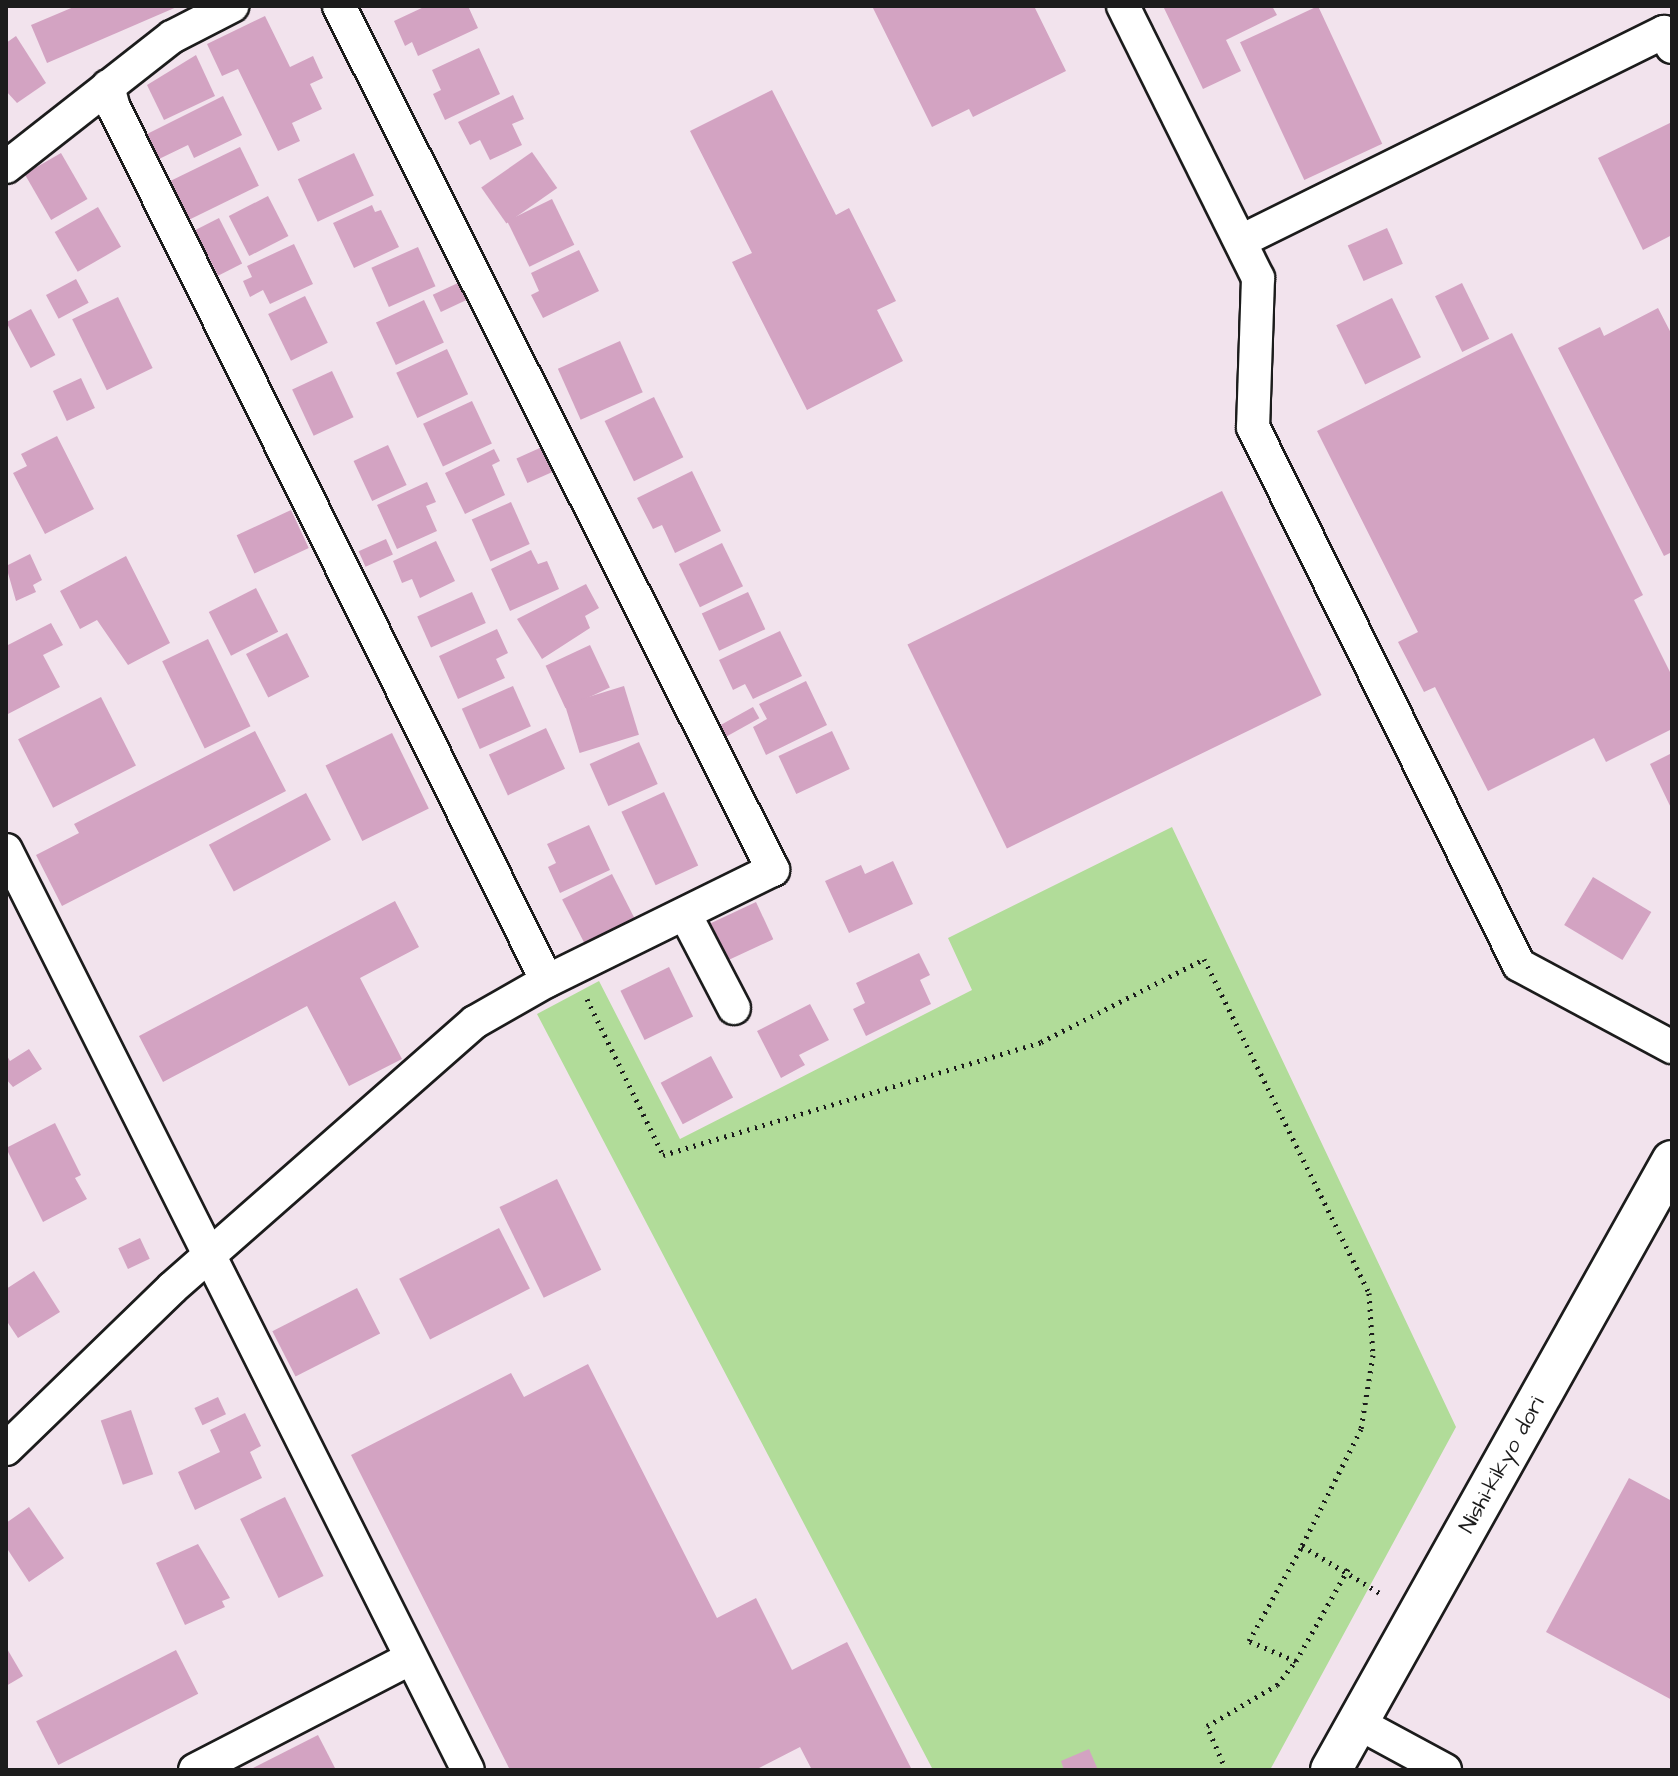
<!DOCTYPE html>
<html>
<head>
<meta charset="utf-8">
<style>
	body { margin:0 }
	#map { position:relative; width:1678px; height:1776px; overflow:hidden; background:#f2e3ed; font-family:"Architects Daughter",sans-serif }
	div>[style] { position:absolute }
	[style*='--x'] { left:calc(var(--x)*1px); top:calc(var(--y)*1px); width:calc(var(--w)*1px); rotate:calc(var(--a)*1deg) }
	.green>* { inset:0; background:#b1dc99 }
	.building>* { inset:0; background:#d3a3c2; transform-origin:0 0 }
	.path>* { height:5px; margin-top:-2.5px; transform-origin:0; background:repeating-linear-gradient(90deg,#1c1c1c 0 2px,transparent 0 8px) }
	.roads { filter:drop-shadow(2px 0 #1c1c1c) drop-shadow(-2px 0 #1c1c1c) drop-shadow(0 2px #1c1c1c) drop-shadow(0 -2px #1c1c1c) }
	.minor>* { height:32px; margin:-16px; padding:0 16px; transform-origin:16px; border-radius:16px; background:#fff }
	.tertiary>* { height:40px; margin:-20px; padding:0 20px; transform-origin:20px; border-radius:20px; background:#fff }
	span { translate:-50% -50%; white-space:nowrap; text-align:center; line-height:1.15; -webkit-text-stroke:7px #fff; paint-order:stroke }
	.street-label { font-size:22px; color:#1c1c1c }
	.frame { position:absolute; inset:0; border:8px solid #1c1c1c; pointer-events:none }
</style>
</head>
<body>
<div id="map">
	<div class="green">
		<i style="clip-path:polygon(1172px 827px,1456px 1427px,1270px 1770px,933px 1770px,537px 1014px,599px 981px,680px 1139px,972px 990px,948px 938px)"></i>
	</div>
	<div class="building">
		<i style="clip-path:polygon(76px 6px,179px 6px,47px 63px,31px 25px)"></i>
		<i style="clip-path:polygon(426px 6px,468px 6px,478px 28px,418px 56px,412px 42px,405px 46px,394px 21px)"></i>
		<i style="clip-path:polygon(872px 6px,1034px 6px,1066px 71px,973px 117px,969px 109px,932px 127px)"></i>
		<i style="clip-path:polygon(1163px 6px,1272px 6px,1277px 15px,1226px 40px,1241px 71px,1203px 89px)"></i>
		<i style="left:1318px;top:6px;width:152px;height:86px;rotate:65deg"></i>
		<i style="clip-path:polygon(265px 16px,290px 67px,313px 56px,323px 78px,310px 84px,322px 109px,292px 123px,300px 141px,278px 151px,238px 69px,222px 76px,207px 44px)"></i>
		<i style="clip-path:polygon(16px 36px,46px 83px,17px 103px,6px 91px,6px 43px)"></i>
		<i style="clip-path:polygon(479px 48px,500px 94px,445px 120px,433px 94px,441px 90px,432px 70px)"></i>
		<i style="clip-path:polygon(196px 55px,215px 96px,164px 120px,147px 85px)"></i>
		<i style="clip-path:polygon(772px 90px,836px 215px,849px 208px,896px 301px,877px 310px,903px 361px,807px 410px,732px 262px,752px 253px,690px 131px)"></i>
		<i style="clip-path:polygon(513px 95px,524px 119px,512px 124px,522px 145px,490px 160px,480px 140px,470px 145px,458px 122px)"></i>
		<i style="clip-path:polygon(223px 96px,242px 135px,194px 158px,188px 145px,159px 159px,147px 134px)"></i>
		<i style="clip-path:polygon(1672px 122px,1672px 235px,1643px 250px,1598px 158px)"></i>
		<i style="left:240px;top:147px;width:43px;height:77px;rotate:64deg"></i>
		<i style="left:532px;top:152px;width:44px;height:62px;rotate:55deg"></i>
		<i style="left:61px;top:153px;width:53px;height:42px;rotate:60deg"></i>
		<i style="left:354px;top:153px;width:47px;height:62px;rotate:65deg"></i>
		<i style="left:268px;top:196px;width:45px;height:44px;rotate:63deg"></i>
		<i style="left:552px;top:199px;width:51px;height:50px;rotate:64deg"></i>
		<i style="clip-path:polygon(372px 205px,375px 212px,381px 210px,399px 247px,354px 268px,333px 223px)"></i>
		<i style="left:98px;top:207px;width:46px;height:50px;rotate:60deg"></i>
		<i style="left:219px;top:218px;width:51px;height:27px;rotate:63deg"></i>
		<i style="left:1387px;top:228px;width:39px;height:43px;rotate:66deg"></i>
		<i style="clip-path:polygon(294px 244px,313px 284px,270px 304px,263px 290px,250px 297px,243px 281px,252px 277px,247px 266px)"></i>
		<i style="left:418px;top:247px;width:43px;height:51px;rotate:66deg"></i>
		<i style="clip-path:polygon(579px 250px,599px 291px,543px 318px,531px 295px,539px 291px,531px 273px)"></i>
		<i style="left:76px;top:279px;width:27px;height:34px;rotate:62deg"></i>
		<i style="left:460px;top:282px;width:19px;height:30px;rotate:65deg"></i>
		<i style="left:1462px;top:283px;width:62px;height:30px;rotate:64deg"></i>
		<i style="left:305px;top:296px;width:52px;height:41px;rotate:64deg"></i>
		<i style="left:118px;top:297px;width:79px;height:51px;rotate:64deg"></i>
		<i style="left:1392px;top:298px;width:66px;height:62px;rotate:64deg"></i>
		<i style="left:424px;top:300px;width:47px;height:53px;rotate:65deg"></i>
		<i style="clip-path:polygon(1658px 308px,1672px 335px,1672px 552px,1664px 556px,1558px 348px,1600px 327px,1604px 336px)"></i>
		<i style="left:31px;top:309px;width:52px;height:28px;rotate:62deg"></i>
		<i style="clip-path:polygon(1512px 333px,1643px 595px,1634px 600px,1672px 676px,1672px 729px,1606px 762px,1594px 738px,1488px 791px,1435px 687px,1424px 692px,1398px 642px,1418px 632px,1317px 431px)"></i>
		<i style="left:620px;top:341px;width:56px;height:68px;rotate:66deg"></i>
		<i style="left:447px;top:349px;width:50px;height:56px;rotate:65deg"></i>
		<i style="left:332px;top:371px;width:51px;height:44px;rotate:65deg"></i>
		<i style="left:81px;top:378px;width:33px;height:31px;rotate:65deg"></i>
		<i style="left:654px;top:397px;width:67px;height:55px;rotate:64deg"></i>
		<i style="left:472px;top:401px;width:47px;height:54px;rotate:65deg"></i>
		<i style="clip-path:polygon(57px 436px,94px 509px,45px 534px,13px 473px,27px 466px,21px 454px)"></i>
		<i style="left:388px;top:445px;width:44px;height:38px;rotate:65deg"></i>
		<i style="left:542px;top:447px;width:27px;height:28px;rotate:66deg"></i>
		<i style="clip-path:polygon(494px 449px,500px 461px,492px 465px,505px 495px,465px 514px,445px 473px)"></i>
		<i style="clip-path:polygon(692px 471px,721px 531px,675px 553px,662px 525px,653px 529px,637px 498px)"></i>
		<i style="clip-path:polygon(427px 482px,436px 502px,426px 506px,437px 531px,397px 549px,377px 505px)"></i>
		<i style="left:1222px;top:491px;width:227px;height:350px;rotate:64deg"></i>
		<i style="left:511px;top:502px;width:46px;height:43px;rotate:66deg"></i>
		<i style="left:291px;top:510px;width:42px;height:60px;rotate:65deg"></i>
		<i style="left:386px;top:539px;width:17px;height:30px;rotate:66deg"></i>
		<i style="clip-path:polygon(436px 541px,455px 581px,420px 598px,412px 579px,402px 583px,393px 561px)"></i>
		<i style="left:722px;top:543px;width:48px;height:48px;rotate:64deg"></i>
		<i style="clip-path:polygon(531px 550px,538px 564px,547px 561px,559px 589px,510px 611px,491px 569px)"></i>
		<i style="clip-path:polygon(30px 554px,42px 580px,33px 585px,36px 592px,16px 601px,6px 566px)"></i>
		<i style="clip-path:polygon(126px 556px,170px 643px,128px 665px,97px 620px,80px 629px,60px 591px)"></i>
		<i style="clip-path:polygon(586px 584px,599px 608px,585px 616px,590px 628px,542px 659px,517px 619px)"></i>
		<i style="left:256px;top:588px;width:49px;height:53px;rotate:63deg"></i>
		<i style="left:472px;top:592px;width:34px;height:60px;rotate:66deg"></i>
		<i style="left:748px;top:592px;width:41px;height:51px;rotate:65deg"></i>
		<i style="clip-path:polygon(51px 623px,63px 645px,43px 655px,60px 687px,6px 715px,6px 646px)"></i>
		<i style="clip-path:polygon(497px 629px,508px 653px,496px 659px,505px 678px,458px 699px,439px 656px)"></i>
		<i style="clip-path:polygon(780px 631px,802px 676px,753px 699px,745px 684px,733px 690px,719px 660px)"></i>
		<i style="left:287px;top:633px;width:49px;height:46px;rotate:63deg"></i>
		<i style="left:208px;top:639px;width:97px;height:51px;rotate:64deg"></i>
		<i style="left:590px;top:645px;width:47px;height:49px;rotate:65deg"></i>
		<i style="clip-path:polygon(806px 681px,827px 725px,766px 755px,753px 727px,767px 719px,759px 704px)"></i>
		<i style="left:513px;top:686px;width:44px;height:56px;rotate:66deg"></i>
		<i style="left:624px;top:686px;width:51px;height:62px;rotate:73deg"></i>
		<i style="left:101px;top:697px;width:77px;height:93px;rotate:63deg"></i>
		<i style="left:753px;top:707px;width:13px;height:38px;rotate:61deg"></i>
		<i style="left:546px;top:728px;width:45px;height:63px;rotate:65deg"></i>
		<i style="clip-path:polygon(255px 731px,286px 791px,62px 906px,36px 855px,79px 833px,74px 824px)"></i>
		<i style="left:832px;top:731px;width:42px;height:59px;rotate:65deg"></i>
		<i style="left:392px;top:733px;width:84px;height:74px;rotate:64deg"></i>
		<i style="left:639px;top:742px;width:46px;height:54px;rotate:66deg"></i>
		<i style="clip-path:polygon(1672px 753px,1672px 810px,1650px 764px)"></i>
		<i style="left:664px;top:792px;width:81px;height:47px;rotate:65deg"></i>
		<i style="left:306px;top:793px;width:53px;height:110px;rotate:62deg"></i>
		<i style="clip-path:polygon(589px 825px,610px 870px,560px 893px,548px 867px,556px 863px,547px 844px)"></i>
		<i style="clip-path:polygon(893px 861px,913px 904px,849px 933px,825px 881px,861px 865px,865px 874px)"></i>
		<i style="left:612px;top:874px;width:51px;height:56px;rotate:63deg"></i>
		<i style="left:1593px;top:877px;width:68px;height:56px;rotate:31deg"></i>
		<i style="clip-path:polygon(395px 901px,419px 947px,360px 978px,402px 1059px,349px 1086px,307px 1006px,163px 1082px,139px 1036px)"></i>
		<i style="left:756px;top:902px;width:41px;height:50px;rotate:65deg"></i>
		<i style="clip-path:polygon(919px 953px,930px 975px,920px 980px,931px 1004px,866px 1036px,853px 1009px,865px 1003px,856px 983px)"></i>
		<i style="left:669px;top:967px;width:55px;height:54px;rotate:64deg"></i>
		<i style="clip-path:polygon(810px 1004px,829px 1040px,799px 1055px,805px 1065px,781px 1078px,757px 1031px)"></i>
		<i style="clip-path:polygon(29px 1049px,42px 1069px,13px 1087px,6px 1079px,6px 1054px,10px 1061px)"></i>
		<i style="left:711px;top:1056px;width:47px;height:57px;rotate:62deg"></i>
		<i style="clip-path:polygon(55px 1123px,81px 1175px,75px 1178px,87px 1199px,43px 1222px,6px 1148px)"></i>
		<i style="left:557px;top:1179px;width:101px;height:64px;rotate:64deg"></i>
		<i style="left:499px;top:1228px;width:68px;height:112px;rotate:63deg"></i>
		<i style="left:140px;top:1238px;width:23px;height:24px;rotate:65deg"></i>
		<i style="clip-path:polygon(34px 1271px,60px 1312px,18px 1338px,6px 1320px,6px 1289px)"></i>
		<i style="left:357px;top:1288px;width:51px;height:95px;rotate:63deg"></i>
		<i style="clip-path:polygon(588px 1364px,717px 1618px,756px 1598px,792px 1670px,847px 1642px,912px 1770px,812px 1770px,800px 1747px,755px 1770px,510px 1770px,351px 1455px,511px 1373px,524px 1397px)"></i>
		<i style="left:218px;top:1397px;width:19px;height:26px;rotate:65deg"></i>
		<i style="left:131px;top:1410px;width:68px;height:32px;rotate:71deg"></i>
		<i style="clip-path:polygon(245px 1413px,261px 1446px,250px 1452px,262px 1478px,195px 1510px,178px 1472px,220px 1452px,210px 1430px)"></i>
		<i style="clip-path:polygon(1629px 1478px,1672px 1501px,1672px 1700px,1546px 1632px)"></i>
		<i style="left:285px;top:1497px;width:88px;height:50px;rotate:64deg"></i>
		<i style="clip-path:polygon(29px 1507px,64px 1558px,29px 1582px,6px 1547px,6px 1523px)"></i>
		<i style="clip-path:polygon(198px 1544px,230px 1598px,222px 1601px,225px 1607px,185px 1625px,156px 1563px)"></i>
		<i style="clip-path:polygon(6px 1647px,23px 1676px,6px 1686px)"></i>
		<i style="left:176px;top:1650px;width:49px;height:157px;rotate:63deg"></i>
		<i style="clip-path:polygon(318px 1735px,336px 1770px,249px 1770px)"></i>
		<i style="clip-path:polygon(1089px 1749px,1098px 1770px,1064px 1770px,1061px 1761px)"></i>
	</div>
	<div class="path">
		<i style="--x:587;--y:999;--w:174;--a:64"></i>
		<i style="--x:663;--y:1155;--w:395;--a:-16.6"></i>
		<i style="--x:1041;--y:1042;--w:183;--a:-27"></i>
		<i style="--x:1204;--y:959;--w:373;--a:63.7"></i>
		<i style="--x:1369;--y:1293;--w:62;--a:86.3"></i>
		<i style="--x:1373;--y:1355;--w:75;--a:99.2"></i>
		<i style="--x:1361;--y:1429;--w:131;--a:116.8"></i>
		<i style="--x:1302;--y:1546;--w:95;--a:31.2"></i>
		<i style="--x:1296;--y:1661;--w:51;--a:-156.9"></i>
		<i style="--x:1249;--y:1641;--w:109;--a:-60.8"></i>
		<i style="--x:1226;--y:1770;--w:48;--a:-113.4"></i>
		<i style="--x:1207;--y:1726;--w:81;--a:-30.4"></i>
		<i style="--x:1277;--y:1685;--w:31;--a:-52"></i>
		<i style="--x:1296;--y:1661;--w:106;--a:-60.5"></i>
	</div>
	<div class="roads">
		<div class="minor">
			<i style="--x:1123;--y:6;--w:304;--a:63.6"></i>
			<i style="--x:1258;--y:278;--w:149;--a:91.9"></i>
			<i style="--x:1253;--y:427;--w:600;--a:63.69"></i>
			<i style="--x:1519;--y:965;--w:174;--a:28.2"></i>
			<i style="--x:108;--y:86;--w:23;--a:75"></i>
			<i style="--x:114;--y:108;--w:974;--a:63.62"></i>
			<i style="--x:6;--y:167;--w:211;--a:-38.1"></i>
			<i style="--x:172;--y:37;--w:68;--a:-27.3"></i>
			<i style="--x:1241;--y:241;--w:472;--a:-26.3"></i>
			<i style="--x:1664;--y:32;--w:17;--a:62"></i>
			<i style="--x:6;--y:850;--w:1029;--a:63.34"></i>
			<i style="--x:685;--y:914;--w:106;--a:62.5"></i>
			<i style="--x:6;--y:1449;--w:231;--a:-44.1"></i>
			<i style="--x:172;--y:1288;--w:403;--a:-41.3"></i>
			<i style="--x:475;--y:1022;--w:83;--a:-29.7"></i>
			<i style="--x:547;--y:981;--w:252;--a:-26.2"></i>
			<i style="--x:773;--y:870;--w:967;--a:-116.67"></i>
			<i style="--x:1358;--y:1723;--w:99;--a:28.4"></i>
			<i style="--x:195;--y:1770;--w:243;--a:-27.4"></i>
		</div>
		<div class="tertiary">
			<i style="--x:1331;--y:1770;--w:698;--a:-60.75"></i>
		</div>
	</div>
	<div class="street-label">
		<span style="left:1502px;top:1465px;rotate:-61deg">Nishi-kikyo dori</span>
	</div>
	<div class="frame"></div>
</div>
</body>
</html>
